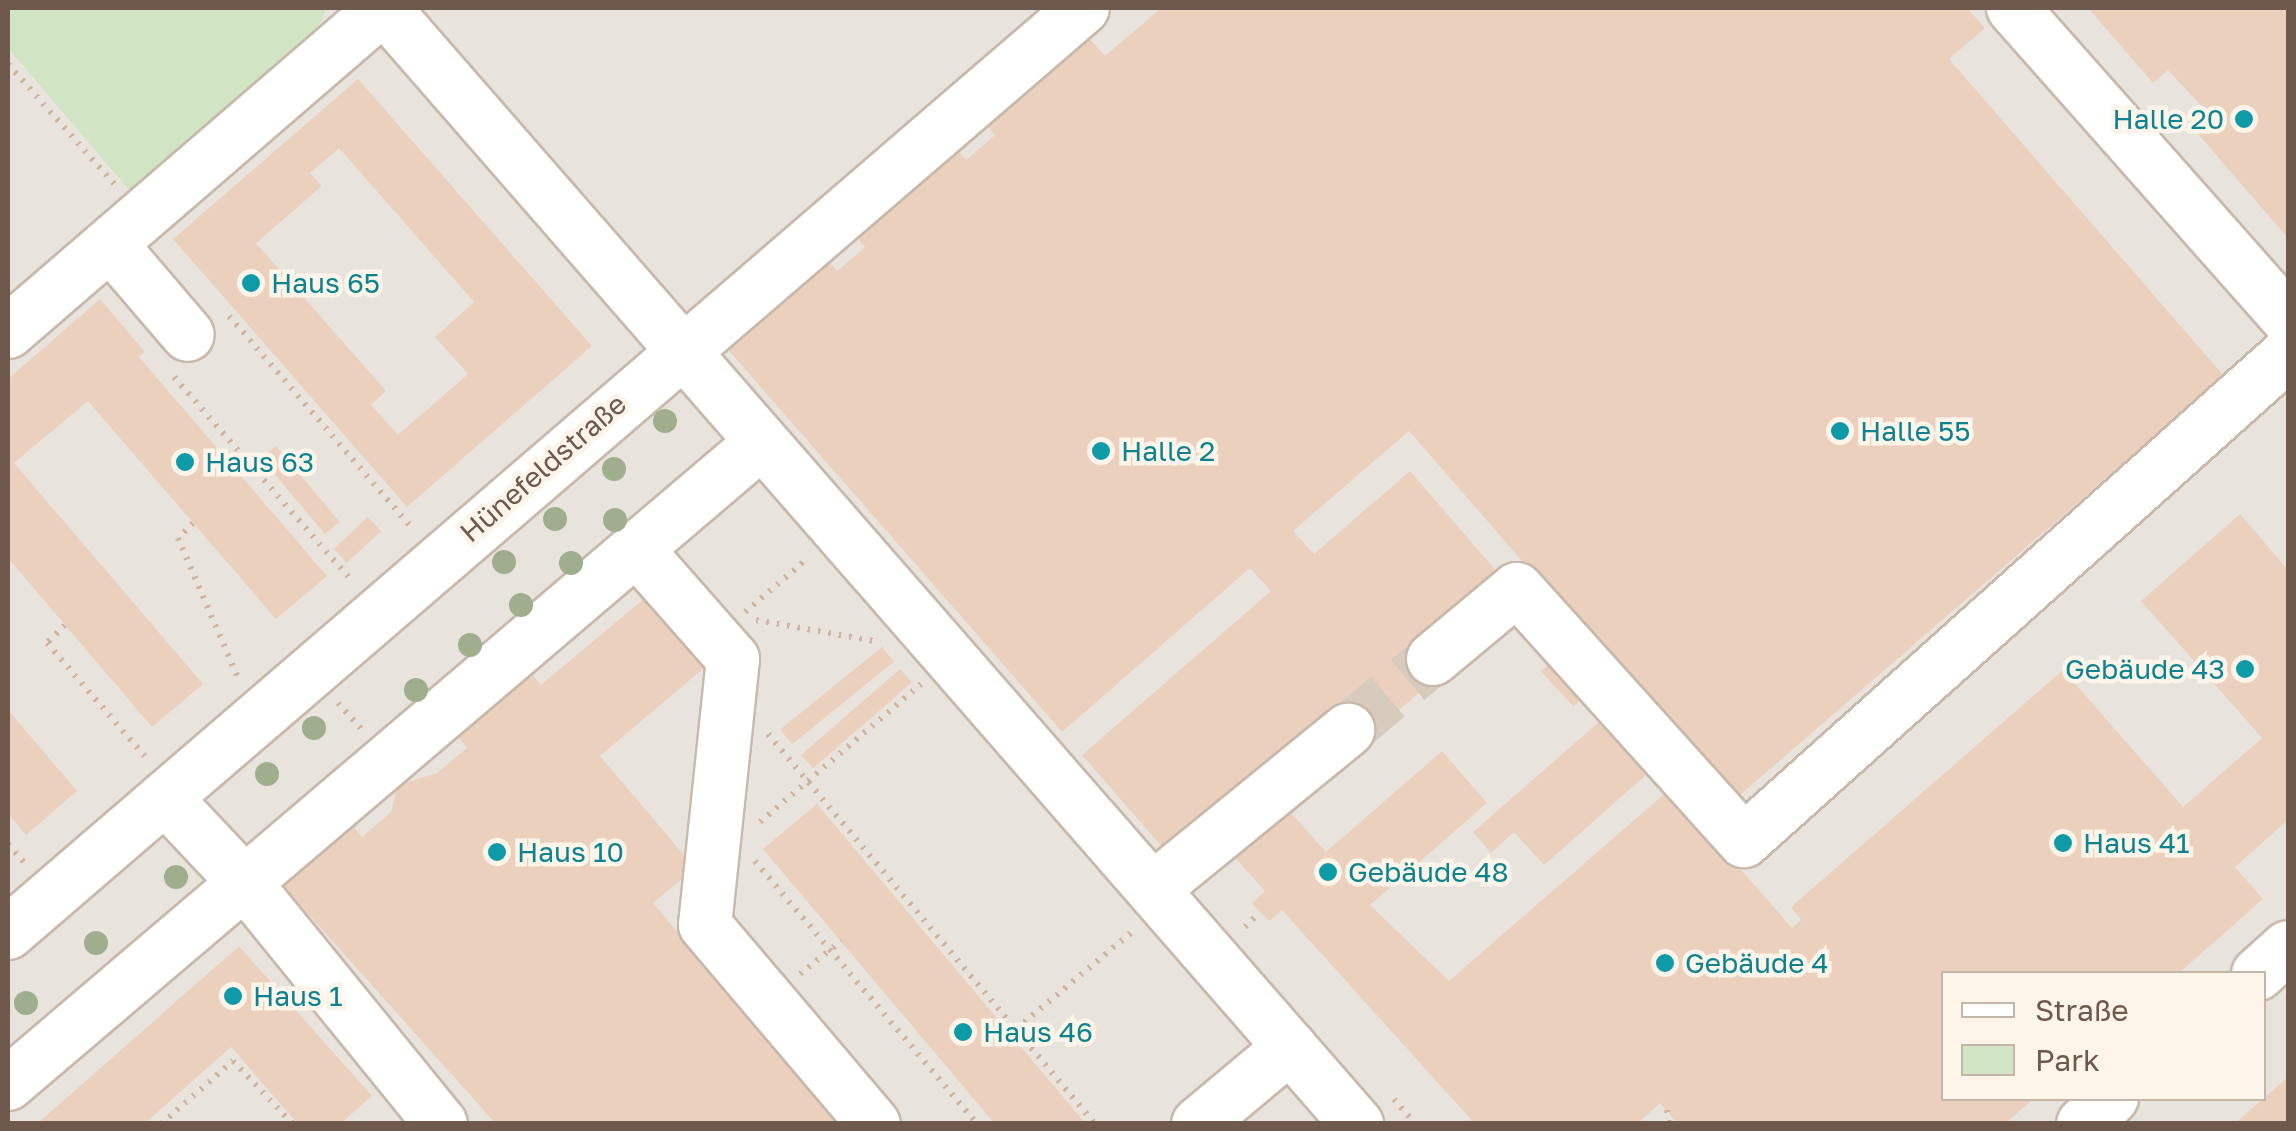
<!DOCTYPE html>
<html>
<head>
<meta charset="utf-8">
<style>
	body { margin:0 }
	#map { position:relative; width:2296px; height:1131px; overflow:hidden; background:#f9f1e3; font-family:"Golos Text",sans-serif }
	div>[style] { position:absolute }
	[style*='--x'] { left:calc(var(--x)*1px); top:calc(var(--y)*1px); width:calc(var(--w)*1px); rotate:calc(var(--a)*1deg) }
	.industrial>* { inset:0; background:#e9e3de }
	.green>* { inset:0; background:#d1e5c4 }
	.building>* { inset:0; background:#ebd0be; transform-origin:0 0 }
	.minor-tunnel>* { height:52px; margin-top:-26px; transform-origin:0; background:repeating-linear-gradient(90deg,#d6cbbd 0 52px,transparent 0 78px) }
	.path>* { height:6px; margin-top:-3px; transform-origin:0; background:repeating-linear-gradient(90deg,#d0b4a2 0 2.5px,transparent 0 10.5px) }
	.roads { filter:drop-shadow(2px 0 #c8b9ab) drop-shadow(-2px 0 #c8b9ab) drop-shadow(0 2px #c8b9ab) drop-shadow(0 -2px #c8b9ab) }
	.minor>* { height:52px; margin:-26px; padding:0 26px; transform-origin:26px; border-radius:26px; background:#fff }
	.trees>* { width:24px; height:24px; margin:-12px; border-radius:50%; background:#9faf8e }
	.dots>* { width:28px; height:28px; translate:-50% -50%; box-sizing:border-box; border:5px solid #fdf5e9; border-radius:50% }
	span { translate:-50% -50%; white-space:nowrap; text-align:center; line-height:1.15; -webkit-text-stroke:9px #fdf5e9; paint-order:stroke }
	.culture-label { font-size:28px; color:#0d838f }
	.right { translate:-100% -50%; text-align:right }
	.left { translate:0 -50%; text-align:left }
	.street-label { font-size:28px; color:#6e594c }
	.frame { position:absolute; inset:0; border:10px solid #6e594c; pointer-events:none }
	.legend { position:absolute; left:1941px; top:971px; width:325px; height:130px; box-sizing:border-box; background:#fdf5e9; border:2px solid #c4b7aa; margin:0; padding:12px 18px; list-style:none; font-size:30px; color:#6e594c }
	.legend li { display:flex; align-items:center; gap:20px; height:50px }
	.legend b { width:50px; border:2px solid #c4b7aa }
</style>
</head>
<body>
<div id="map">
	<div class="industrial">
		<i style="clip-path:polygon(evenodd,8px 8px,2288px 8px,2288px 1123px,8px 1123px,8px 8px,1944px 974px,2264px 974px,2264px 1098px,1944px 1098px,1944px 974px)"></i>
	</div>
	<div class="green">
		<i style="clip-path:polygon(8px 8px,325px 8px,326px 9px,317px 30px,130px 191px,8px 48px)"></i>
	</div>
	<div class="building">
		<i style="clip-path:polygon(1161px 8px,1967px 8px,1985px 28px,1949px 59px,2224px 376px,1732px 802px,1409px 431px,1293px 531px,1314px 554px,1410px 471px,1498px 573px,1444px 671px,1360px 744px,1171px 857px,1082px 755px,1271px 591px,1250px 568px,1062px 732px,725px 346px,826px 259px,837px 271px,865px 247px,854px 234px,955px 147px,966px 160px,995px 135px,984px 122px,1085px 34px,1105px 56px)"></i>
		<i style="clip-path:polygon(2088px 8px,2288px 8px,2288px 238px,2191px 126px,2207px 112px,2168px 70px,2153px 83px)"></i>
		<i style="clip-path:polygon(evenodd,358px 79px,592px 346px,407px 507px,173px 239px,358px 79px,339px 148px,474px 302px,435px 337px,468px 374px,398px 435px,371px 405px,386px 391px,256px 243px,322px 186px,310px 173px,339px 148px)"></i>
		<i style="clip-path:polygon(100px 299px,145px 352px,139px 357px,327px 576px,276px 619px,88px 401px,14px 463px,203px 684px,152px 727px,8px 558px,8px 379px)"></i>
		<i style="left:276px;top:446px;width:99px;height:19px;rotate:50deg"></i>
		<i style="clip-path:polygon(2240px 514px,2288px 570px,2288px 820px,2235px 867px,2263px 899px,2178px 974px,1944px 974px,1944px 1098px,2034px 1098px,2005px 1124px,1678px 1124px,1660px 1103px,1637px 1124px,1475px 1124px,1282px 910px,1269px 921px,1252px 903px,1265px 891px,1228px 850px,1282px 803px,1326px 852px,1442px 751px,1487px 803px,1370px 905px,1449px 981px,1670px 789px,1792px 928px,1801px 920px,1791px 907px,2063px 670px,2183px 807px,2262px 738px,2141px 601px)"></i>
		<i style="left:368px;top:517px;width:19px;height:47px;rotate:47deg"></i>
		<i style="clip-path:polygon(652px 592px,711px 662px,600px 756px,695px 868px,653px 903px,839px 1124px,496px 1124px,279px 881px,349px 821px,362px 837px,391px 812px,398px 785px,437px 773px,467px 748px,454px 732px,528px 670px,541px 685px)"></i>
		<i style="left:882px;top:647px;width:19px;height:131px;rotate:51deg"></i>
		<i style="left:1554px;top:659px;width:48px;height:18px;rotate:47deg"></i>
		<i style="left:900px;top:669px;width:18px;height:131px;rotate:49deg"></i>
		<i style="clip-path:polygon(8px 710px,77px 791px,26px 835px,8px 813px)"></i>
		<i style="clip-path:polygon(1607px 715px,1654px 768px,1544px 865px,1514px 832px,1491px 853px,1473px 832px)"></i>
		<i style="clip-path:polygon(817px 804px,1086px 1124px,995px 1124px,763px 849px)"></i>
		<i style="clip-path:polygon(239px 946px,372px 1096px,340px 1124px,298px 1124px,231px 1047px,144px 1124px,37px 1124px)"></i>
		<i style="clip-path:polygon(2288px 1077px,2288px 1124px,2234px 1124px,2264px 1098px)"></i>
	</div>
	<div class="minor-tunnel">
		<i style="--x:1348;--y:730;--w:111;--a:-39.9"></i>
	</div>
	<div class="path">
		<i style="--x:8;--y:64;--w:163;--a:48.5"></i>
		<i style="--x:229;--y:316;--w:283;--a:49.2"></i>
		<i style="--x:174;--y:377;--w:272;--a:48.9"></i>
		<i style="--x:193;--y:523;--w:21;--a:135"></i>
		<i style="--x:178;--y:538;--w:152;--a:66.8"></i>
		<i style="--x:745;--y:612;--w:83;--a:-40.6"></i>
		<i style="--x:756;--y:620;--w:126;--a:10.1"></i>
		<i style="--x:65;--y:625;--w:25;--a:135"></i>
		<i style="--x:47;--y:643;--w:153;--a:49.2"></i>
		<i style="--x:338;--y:703;--w:38;--a:48"></i>
		<i style="--x:768;--y:734;--w:509;--a:50.02"></i>
		<i style="--x:760;--y:822;--w:212;--a:-40.6"></i>
		<i style="--x:8;--y:844;--w:28;--a:49"></i>
		<i style="--x:755;--y:861;--w:344;--a:49.8"></i>
		<i style="--x:1245;--y:927;--w:21;--a:-45"></i>
		<i style="--x:800;--y:974;--w:53;--a:-38.8"></i>
		<i style="--x:1016;--y:1029;--w:151;--a:-39.9"></i>
		<i style="--x:1394;--y:1099;--w:33;--a:50"></i>
		<i style="--x:1667;--y:1110;--w:14;--a:82"></i>
		<i style="--x:161;--y:1124;--w:96;--a:-41.2"></i>
		<i style="--x:233;--y:1061;--w:87;--a:46.4"></i>
		<i style="--x:1467;--y:1124;--w:6;--a:-39"></i>
	</div>
	<div class="roads">
		<div class="minor">
			<i style="--x:384;--y:8;--w:1481;--a:48.92"></i>
			<i style="--x:2013;--y:8;--w:415;--a:48.5"></i>
			<i style="--x:111;--y:245;--w:118;--a:49.5"></i>
			<i style="--x:8;--y:332;--w:496;--a:-40.8"></i>
			<i style="--x:638;--y:551;--w:144;--a:48.7"></i>
			<i style="--x:733;--y:659;--w:267;--a:96"></i>
			<i style="--x:705;--y:925;--w:261;--a:49.7"></i>
			<i style="--x:1433;--y:659;--w:109;--a:-39.8"></i>
			<i style="--x:1517;--y:589;--w:339;--a:48"></i>
			<i style="--x:1744;--y:841;--w:730;--a:-41.84"></i>
			<i style="--x:165;--y:798;--w:118;--a:46.7"></i>
			<i style="--x:246;--y:884;--w:309;--a:50.9"></i>
			<i style="--x:1153;--y:889;--w:252;--a:-39.2"></i>
			<i style="--x:8;--y:933;--w:1418;--a:-40.71"></i>
			<i style="--x:2258;--y:974;--w:40;--a:-42"></i>
			<i style="--x:8;--y:1084;--w:990;--a:-40.41"></i>
			<i style="--x:1198;--y:1124;--w:120;--a:-39.9"></i>
			<i style="--x:2083;--y:1124;--w:39;--a:-42"></i>
		</div>
	</div>
	<div class="trees">
		<i style="left:665px;top:421px"></i>
		<i style="left:614px;top:469px"></i>
		<i style="left:555px;top:519px"></i>
		<i style="left:615px;top:520px"></i>
		<i style="left:504px;top:562px"></i>
		<i style="left:571px;top:563px"></i>
		<i style="left:521px;top:605px"></i>
		<i style="left:470px;top:645px"></i>
		<i style="left:416px;top:690px"></i>
		<i style="left:314px;top:728px"></i>
		<i style="left:267px;top:774px"></i>
		<i style="left:176px;top:877px"></i>
		<i style="left:96px;top:943px"></i>
		<i style="left:26px;top:1003px"></i>
	</div>
	<div class="dots">
		<i style="left:2244px;top:119px;background:#0f9aa8"></i>
		<i style="left:251px;top:283px;background:#0f9aa8"></i>
		<i style="left:1840px;top:431px;background:#0f9aa8"></i>
		<i style="left:1101px;top:451px;background:#0f9aa8"></i>
		<i style="left:185px;top:462px;background:#0f9aa8"></i>
		<i style="left:2245px;top:669px;background:#0f9aa8"></i>
		<i style="left:2063px;top:843px;background:#0f9aa8"></i>
		<i style="left:497px;top:852px;background:#0f9aa8"></i>
		<i style="left:1328px;top:872px;background:#0f9aa8"></i>
		<i style="left:1665px;top:963px;background:#0f9aa8"></i>
		<i style="left:233px;top:996px;background:#0f9aa8"></i>
		<i style="left:963px;top:1032px;background:#0f9aa8"></i>
	</div>
	<div class="culture-label">
		<span class="right" style="left:2224px;top:119px">Halle 20</span>
		<span class="left" style="left:271px;top:283px">Haus 65</span>
		<span class="left" style="left:1860px;top:431px">Halle 55</span>
		<span class="left" style="left:1121px;top:451px">Halle 2</span>
		<span class="left" style="left:205px;top:462px">Haus 63</span>
		<span class="right" style="left:2225px;top:669px">Gebäude 43</span>
		<span class="left" style="left:2083px;top:843px">Haus 41</span>
		<span class="left" style="left:517px;top:852px">Haus 10</span>
		<span class="left" style="left:1348px;top:872px">Gebäude 48</span>
		<span class="left" style="left:1685px;top:963px">Gebäude 4</span>
		<span class="left" style="left:253px;top:996px">Haus 1</span>
		<span class="left" style="left:983px;top:1032px">Haus 46</span>
	</div>
	<div class="street-label">
		<span style="left:543px;top:468px;rotate:-41deg">Hünefeldstraße</span>
	</div>
	<div class="frame"></div>
	<ul class="legend">
	<li><b style="height:12px;background:#fff"></b>Straße</li>
	<li><b style="height:28px;background:#d1e5c4"></b>Park</li>
	</ul>
</div>
</body>
</html>
